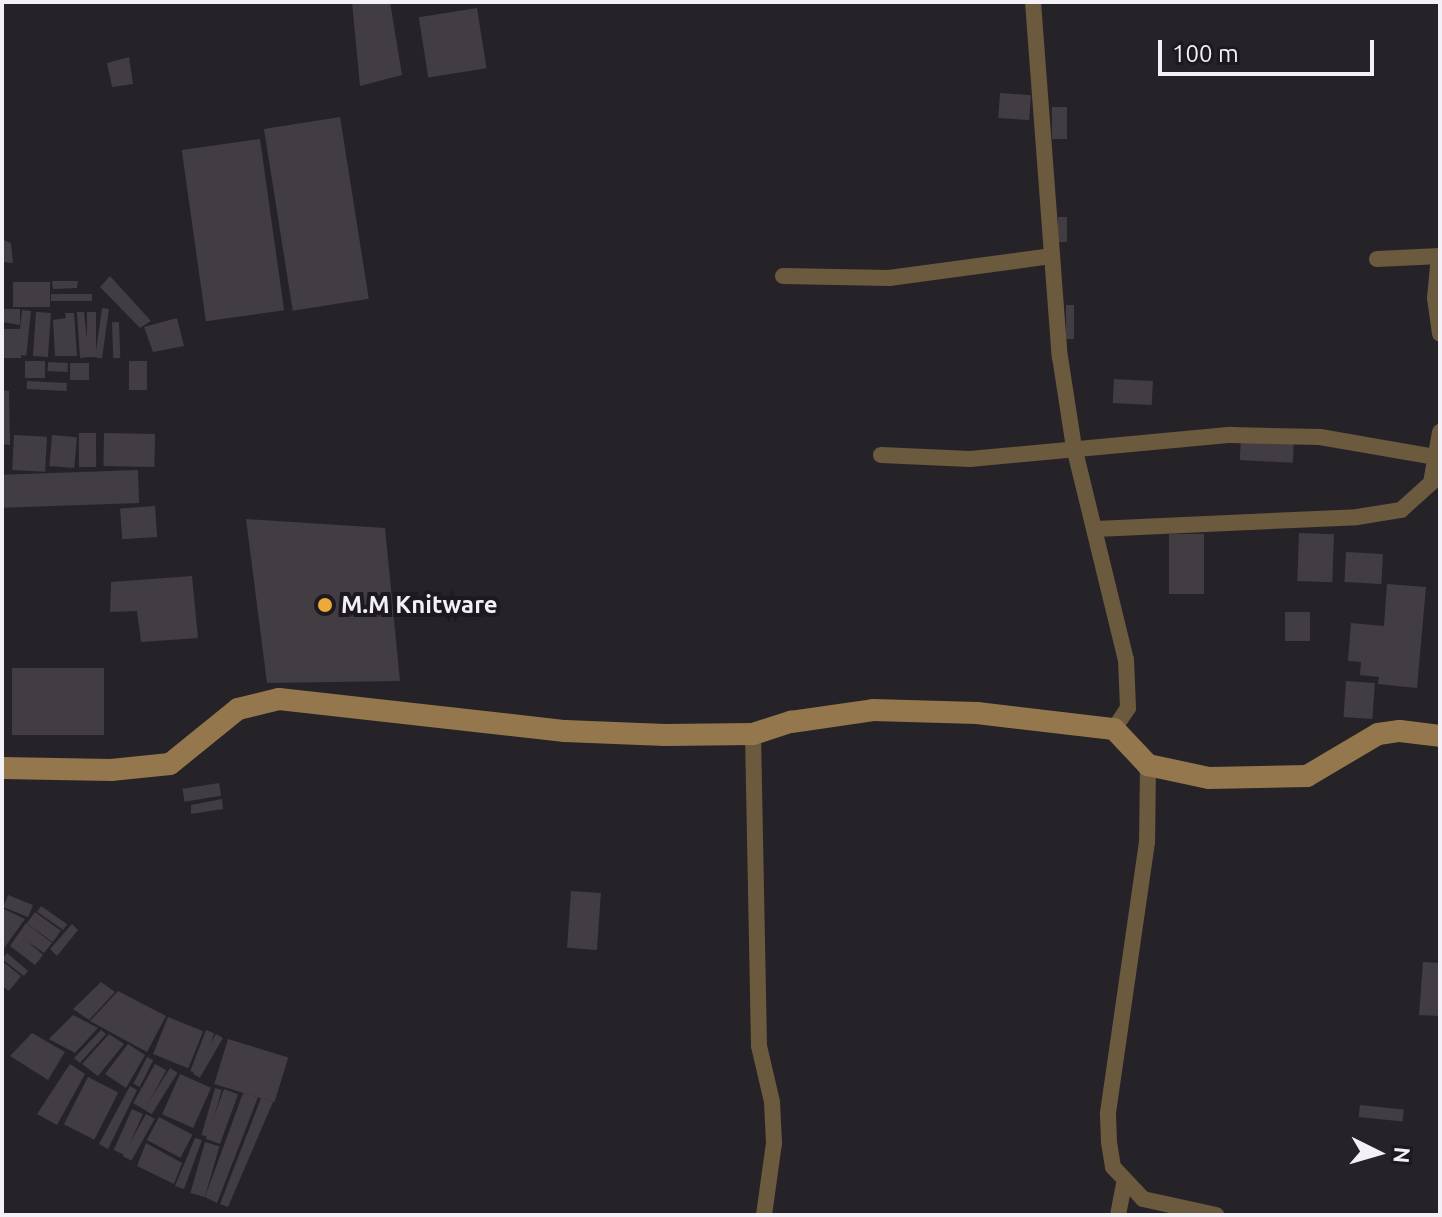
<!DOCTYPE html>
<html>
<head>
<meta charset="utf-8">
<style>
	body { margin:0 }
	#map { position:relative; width:1442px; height:1217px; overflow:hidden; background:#262328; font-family:Ubuntu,sans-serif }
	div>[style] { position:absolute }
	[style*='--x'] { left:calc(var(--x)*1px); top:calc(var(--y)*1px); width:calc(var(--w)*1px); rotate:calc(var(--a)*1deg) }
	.building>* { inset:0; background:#413d43; transform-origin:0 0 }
	.street>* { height:16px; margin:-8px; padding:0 8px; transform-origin:8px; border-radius:8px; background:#6c5a3f }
	.secondary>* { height:22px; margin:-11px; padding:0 11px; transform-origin:11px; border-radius:11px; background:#94774c }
	.dots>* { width:22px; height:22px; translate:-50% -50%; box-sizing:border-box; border:4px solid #1d191e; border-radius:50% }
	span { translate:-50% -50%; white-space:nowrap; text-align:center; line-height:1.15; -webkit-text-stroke:8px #1d191e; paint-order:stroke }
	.poi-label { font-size:24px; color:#f3f1f5; font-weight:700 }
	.left { translate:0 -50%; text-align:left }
	.frame { position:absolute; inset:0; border:4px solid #f3f1f5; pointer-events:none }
	.north { position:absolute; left:1338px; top:1113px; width:80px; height:80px; -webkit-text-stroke:6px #1d191e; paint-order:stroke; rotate:95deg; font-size:22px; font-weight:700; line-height:32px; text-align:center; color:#f3f1f5 }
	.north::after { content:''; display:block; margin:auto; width:28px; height:36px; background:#f3f1f5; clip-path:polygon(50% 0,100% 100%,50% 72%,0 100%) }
	.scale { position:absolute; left:1158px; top:40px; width:216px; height:36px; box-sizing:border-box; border:4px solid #f3f1f5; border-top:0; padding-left:10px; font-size:24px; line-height:28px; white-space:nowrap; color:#f3f1f5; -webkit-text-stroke:6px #1d191e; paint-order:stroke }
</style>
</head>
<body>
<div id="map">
	<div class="building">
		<i style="clip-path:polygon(352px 2px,390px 2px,402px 75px,360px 86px)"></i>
		<i style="left:477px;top:8px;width:61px;height:59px;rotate:81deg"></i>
		<i style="clip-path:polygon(129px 57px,133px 84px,112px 87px,107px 63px)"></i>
		<i style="left:1000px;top:93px;width:31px;height:25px;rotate:4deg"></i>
		<i style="left:1052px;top:107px;width:15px;height:32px"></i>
		<i style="left:340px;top:117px;width:184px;height:77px;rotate:81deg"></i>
		<i style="left:260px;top:139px;width:173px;height:79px;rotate:82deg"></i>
		<i style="left:1058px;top:217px;width:9px;height:25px"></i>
		<i style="clip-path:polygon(4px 240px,11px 243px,13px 263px,2px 262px)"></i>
		<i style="clip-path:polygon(110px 276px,151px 321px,140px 328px,100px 287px)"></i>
		<i style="clip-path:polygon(52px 281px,78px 281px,77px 288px,53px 289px)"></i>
		<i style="left:13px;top:282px;width:37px;height:25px"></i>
		<i style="left:51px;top:294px;width:41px;height:7px"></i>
		<i style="left:1066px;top:305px;width:8px;height:34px"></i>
		<i style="left:102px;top:308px;width:7px;height:50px;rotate:8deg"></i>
		<i style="clip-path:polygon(2px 309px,20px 309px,20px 325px,2px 322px)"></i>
		<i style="left:22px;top:310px;width:9px;height:45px;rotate:6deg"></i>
		<i style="left:36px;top:312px;width:15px;height:44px;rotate:4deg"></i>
		<i style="clip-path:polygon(77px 312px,84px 312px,89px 357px,80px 358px)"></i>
		<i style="left:87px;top:312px;width:9px;height:45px"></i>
		<i style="clip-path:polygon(65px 313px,74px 313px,77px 356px,55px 356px,53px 320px,66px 318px)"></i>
		<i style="clip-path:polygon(177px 318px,184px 346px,153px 352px,144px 327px)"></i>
		<i style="left:119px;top:322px;width:36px;height:7px;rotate:88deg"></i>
		<i style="left:2px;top:329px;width:19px;height:29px"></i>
		<i style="left:25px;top:361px;width:20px;height:17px"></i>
		<i style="left:129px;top:361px;width:18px;height:29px"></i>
		<i style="left:48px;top:362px;width:20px;height:9px;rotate:3deg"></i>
		<i style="left:70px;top:363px;width:19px;height:17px"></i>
		<i style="left:1114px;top:379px;width:39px;height:24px;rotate:3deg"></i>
		<i style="left:27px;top:381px;width:40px;height:8px;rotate:3deg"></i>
		<i style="clip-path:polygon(2px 390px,9px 391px,10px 445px,2px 444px)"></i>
		<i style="left:79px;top:433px;width:17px;height:34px"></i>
		<i style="left:104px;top:433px;width:51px;height:33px;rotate:1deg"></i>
		<i style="left:14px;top:435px;width:33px;height:35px;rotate:3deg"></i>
		<i style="left:52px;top:435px;width:25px;height:31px;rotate:5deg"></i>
		<i style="left:1241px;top:437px;width:53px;height:23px;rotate:3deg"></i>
		<i style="left:138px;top:470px;width:33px;height:136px;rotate:88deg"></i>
		<i style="left:155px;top:506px;width:31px;height:35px;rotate:86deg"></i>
		<i style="clip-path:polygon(246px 519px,385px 528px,400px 681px,267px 683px)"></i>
		<i style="left:1299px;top:533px;width:35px;height:48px;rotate:2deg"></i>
		<i style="left:1169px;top:534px;width:35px;height:60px"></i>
		<i style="left:1346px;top:552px;width:37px;height:30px;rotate:3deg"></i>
		<i style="clip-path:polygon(192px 576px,198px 638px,141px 642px,137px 611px,110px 612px,111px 582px)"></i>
		<i style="clip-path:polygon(1387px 584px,1426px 587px,1417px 688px,1378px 684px,1379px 677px,1360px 675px,1361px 662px,1348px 661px,1351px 623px,1384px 626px)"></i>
		<i style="left:1310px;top:612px;width:29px;height:25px;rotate:90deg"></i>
		<i style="left:104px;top:668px;width:67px;height:92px;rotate:90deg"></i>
		<i style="left:1346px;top:681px;width:29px;height:36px;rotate:4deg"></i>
		<i style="left:219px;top:783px;width:13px;height:37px;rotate:81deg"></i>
		<i style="clip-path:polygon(222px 799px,223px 809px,191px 814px,191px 805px)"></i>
		<i style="left:571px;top:891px;width:30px;height:57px;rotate:4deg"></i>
		<i style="left:8px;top:895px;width:27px;height:13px;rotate:22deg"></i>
		<i style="left:41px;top:906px;width:32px;height:7px;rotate:35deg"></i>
		<i style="clip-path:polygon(2px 908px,25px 919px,2px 951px)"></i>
		<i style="left:35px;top:912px;width:32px;height:14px;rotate:36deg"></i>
		<i style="clip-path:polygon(26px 923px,52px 943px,44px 953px,27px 941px,43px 955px,35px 965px,10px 946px)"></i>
		<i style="clip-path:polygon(72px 924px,78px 930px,57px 956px,50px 949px)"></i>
		<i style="clip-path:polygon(7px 953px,28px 971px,24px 976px,2px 959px)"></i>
		<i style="clip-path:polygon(2px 961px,21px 976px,9px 991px,2px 986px)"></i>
		<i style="clip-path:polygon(1423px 962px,1440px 963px,1440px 1016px,1419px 1015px)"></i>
		<i style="clip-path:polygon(101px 982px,115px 992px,89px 1020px,73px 1009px)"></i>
		<i style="clip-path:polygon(118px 991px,166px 1016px,147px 1052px,90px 1021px)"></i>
		<i style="clip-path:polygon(73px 1015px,98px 1028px,75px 1053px,49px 1039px)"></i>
		<i style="left:168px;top:1017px;width:38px;height:40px;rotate:22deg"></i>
		<i style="clip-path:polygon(101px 1030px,106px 1034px,80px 1063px,74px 1058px)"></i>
		<i style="left:206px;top:1030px;width:9px;height:44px;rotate:21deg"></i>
		<i style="clip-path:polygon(32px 1033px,65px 1052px,48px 1080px,10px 1056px)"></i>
		<i style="clip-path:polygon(109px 1034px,124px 1044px,98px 1076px,82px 1064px)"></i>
		<i style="left:216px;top:1034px;width:8px;height:46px;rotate:30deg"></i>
		<i style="left:228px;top:1039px;width:63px;height:47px;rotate:17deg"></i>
		<i style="clip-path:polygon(128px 1044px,145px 1055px,126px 1088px,105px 1074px)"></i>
		<i style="left:147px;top:1057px;width:7px;height:30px;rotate:27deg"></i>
		<i style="clip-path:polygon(70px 1064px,85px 1074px,57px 1125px,37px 1114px)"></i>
		<i style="left:155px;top:1064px;width:13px;height:45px;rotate:29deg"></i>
		<i style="left:170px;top:1068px;width:9px;height:49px;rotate:32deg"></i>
		<i style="left:180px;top:1074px;width:34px;height:44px;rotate:24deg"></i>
		<i style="left:88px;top:1077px;width:34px;height:53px;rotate:27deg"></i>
		<i style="clip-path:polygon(130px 1086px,137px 1090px,108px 1149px,99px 1144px)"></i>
		<i style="left:215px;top:1088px;width:7px;height:49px;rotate:16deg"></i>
		<i style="left:224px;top:1089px;width:15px;height:53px;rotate:20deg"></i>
		<i style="clip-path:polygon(243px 1093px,258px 1097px,217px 1203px,205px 1197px)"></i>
		<i style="clip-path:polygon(261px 1098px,273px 1102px,228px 1207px,220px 1204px)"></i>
		<i style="left:1360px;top:1105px;width:44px;height:12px;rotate:6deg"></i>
		<i style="left:132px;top:1109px;width:12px;height:45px;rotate:24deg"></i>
		<i style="left:146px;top:1114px;width:10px;height:48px;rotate:29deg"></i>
		<i style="left:159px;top:1117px;width:38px;height:26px;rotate:28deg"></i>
		<i style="clip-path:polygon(195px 1138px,202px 1140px,184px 1189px,175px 1186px)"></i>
		<i style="left:205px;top:1142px;width:15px;height:53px;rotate:16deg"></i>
		<i style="clip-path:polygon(146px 1143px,182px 1163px,174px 1184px,137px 1166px)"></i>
	</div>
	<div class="street">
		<i style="--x:1033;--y:2;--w:356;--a:85.7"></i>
		<i style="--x:1060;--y:357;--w:91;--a:81.2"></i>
		<i style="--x:1074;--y:447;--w:219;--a:76.3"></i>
		<i style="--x:1126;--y:660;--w:48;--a:87.6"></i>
		<i style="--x:1128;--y:708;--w:25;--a:124"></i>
		<i style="--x:1439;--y:256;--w:42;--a:95.4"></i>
		<i style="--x:1435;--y:298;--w:36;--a:82"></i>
		<i style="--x:1377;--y:259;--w:63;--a:-2.7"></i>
		<i style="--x:783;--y:276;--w:106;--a:1.1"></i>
		<i style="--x:889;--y:278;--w:163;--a:-7.7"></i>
		<i style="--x:881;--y:455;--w:89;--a:2.6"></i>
		<i style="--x:970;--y:459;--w:262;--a:-5.3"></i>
		<i style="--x:1231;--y:435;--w:89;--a:1.3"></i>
		<i style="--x:1320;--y:437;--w:122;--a:9.9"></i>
		<i style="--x:1096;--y:529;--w:261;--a:-2.6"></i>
		<i style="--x:1357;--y:517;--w:45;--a:-9"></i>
		<i style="--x:1401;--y:510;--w:40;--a:-42"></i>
		<i style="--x:1431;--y:483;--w:52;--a:-80"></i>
		<i style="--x:753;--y:734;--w:312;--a:88.9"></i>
		<i style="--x:759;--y:1046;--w:57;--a:76.9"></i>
		<i style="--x:772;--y:1102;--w:41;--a:87.2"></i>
		<i style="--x:774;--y:1143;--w:73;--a:97.9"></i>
		<i style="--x:1148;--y:765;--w:77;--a:90.7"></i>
		<i style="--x:1147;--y:842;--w:275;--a:98.2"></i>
		<i style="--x:1108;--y:1114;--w:28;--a:88"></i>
		<i style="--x:1109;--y:1142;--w:25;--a:81"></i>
		<i style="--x:1113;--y:1167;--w:44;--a:46.8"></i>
		<i style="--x:1143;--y:1199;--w:75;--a:12.4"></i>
		<i style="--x:1118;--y:1215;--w:32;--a:-79"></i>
	</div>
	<div class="secondary">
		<i style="--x:2;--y:768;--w:109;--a:1.1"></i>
		<i style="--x:111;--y:770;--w:59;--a:-5.8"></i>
		<i style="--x:170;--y:764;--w:87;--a:-39"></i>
		<i style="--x:238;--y:709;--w:42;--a:-13.7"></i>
		<i style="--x:279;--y:699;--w:288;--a:6.4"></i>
		<i style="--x:565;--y:731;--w:100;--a:2.3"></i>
		<i style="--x:665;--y:735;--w:88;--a:-0.7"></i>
		<i style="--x:753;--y:734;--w:40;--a:-18"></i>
		<i style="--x:791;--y:722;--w:83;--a:-8.3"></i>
		<i style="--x:873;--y:710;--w:104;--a:1.7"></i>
		<i style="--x:977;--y:713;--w:138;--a:6.7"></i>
		<i style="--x:1114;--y:729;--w:50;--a:46.6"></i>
		<i style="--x:1148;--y:765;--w:62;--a:12"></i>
		<i style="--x:1209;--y:778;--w:98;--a:-1.2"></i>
		<i style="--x:1307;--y:776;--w:82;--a:-30.6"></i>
		<i style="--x:1378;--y:734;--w:22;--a:-8"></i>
		<i style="--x:1400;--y:731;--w:40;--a:7.1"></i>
	</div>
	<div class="dots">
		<i style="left:325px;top:605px;background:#ebaa39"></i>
	</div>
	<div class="poi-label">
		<span class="left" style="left:341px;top:605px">M.M Knitware</span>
	</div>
	<div class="frame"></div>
	<div class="north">N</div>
	<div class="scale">100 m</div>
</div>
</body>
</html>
